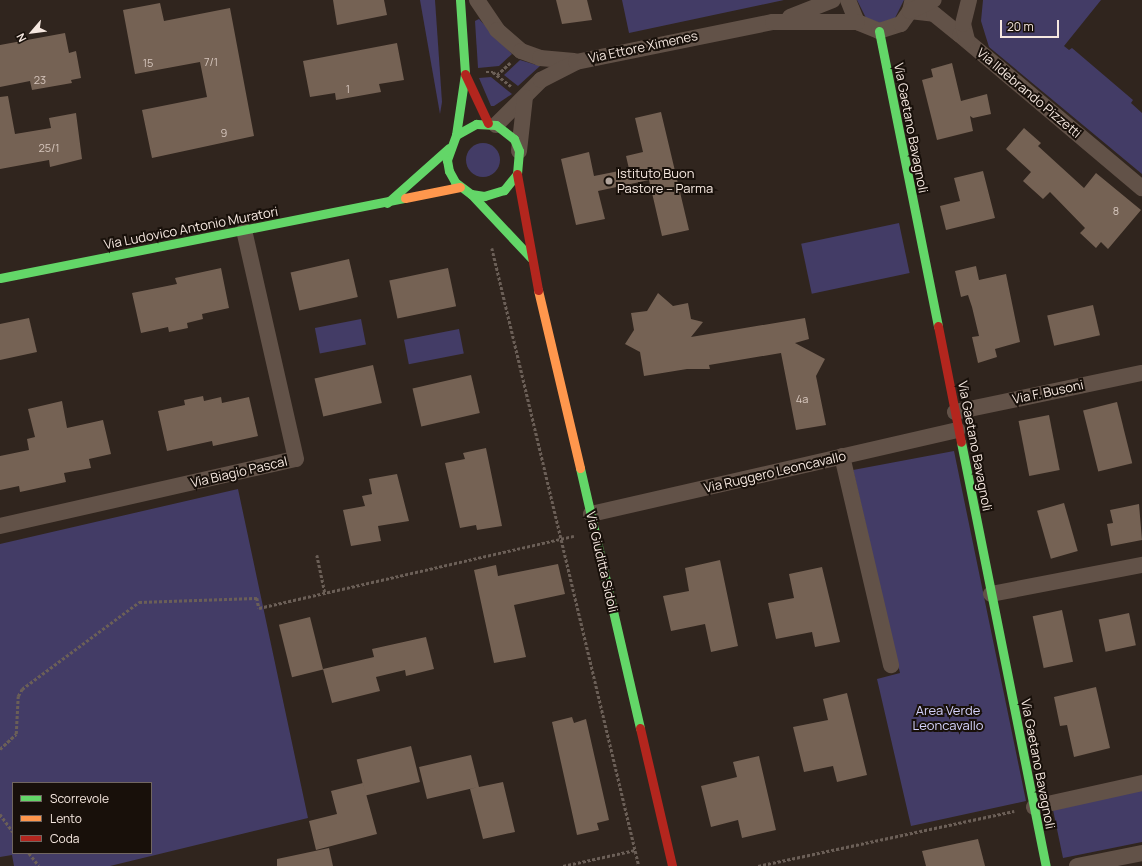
<!DOCTYPE html>
<html>
<head>
<meta charset="utf-8">
<style>
	body { margin:0 }
	#map { position:relative; width:1142px; height:866px; overflow:hidden; background:#30251e; font-family:Manrope,sans-serif }
	div>[style] { position:absolute }
	[style*='--x'] { left:calc(var(--x)*1px); top:calc(var(--y)*1px); width:calc(var(--w)*1px); rotate:calc(var(--a)*1deg) }
	.green>* { inset:0; background:#433c66; transform-origin:0 0 }
	.round { border-radius:50% }
	.building>* { inset:0; background:#756254; transform-origin:0 0 }
	.path>* { height:2.5px; margin-top:-1.25px; transform-origin:0; background:repeating-linear-gradient(90deg,#6b5f57 0 3px,transparent 0 5px) }
	.street>* { height:16px; margin:-8px; padding:0 8px; transform-origin:8px; border-radius:8px; background:#625248 }
	.fast>* { height:9px; margin:-4.5px; padding:0 4.5px; transform-origin:4.5px; border-radius:4.5px; background:#63d668 }
	.slow>* { height:9px; margin:-4.5px; padding:0 4.5px; transform-origin:4.5px; border-radius:4.5px; background:#ff974d }
	.jam>* { height:9px; margin:-4.5px; padding:0 4.5px; transform-origin:4.5px; border-radius:4.5px; background:#b3261e }
	.dots>* { width:11px; height:11px; translate:-50% -50%; box-sizing:border-box; border:2px solid #18100a; border-radius:50% }
	span { translate:-50% -50%; white-space:nowrap; text-align:center; line-height:1.15; -webkit-text-stroke:4px #18100a; paint-order:stroke }
	.number-label { font-size:11px; color:#d6c6bd }
	.number-label span { -webkit-text-stroke-width:0 }
	.street-label { font-size:13px; color:#f6e8e0 }
	.poi-label { font-size:13px; color:#f6e8e0 }
	.left { translate:0 -50%; text-align:left }
	.park-label { font-size:13px; color:#d5d3fd }
	.legend { position:absolute; left:12px; top:782px; width:140px; height:72px; box-sizing:border-box; background:#18100a; border:1px solid #716660; margin:0; padding:5px 7px; list-style:none; font-size:12px; color:#f6e8e0 }
	.legend li { display:flex; align-items:center; gap:8px; height:20px }
	.legend b { width:20px; border:1px solid #716660 }
	.north { position:absolute; left:12px; top:12px; width:40px; height:40px; -webkit-text-stroke:3px #18100a; paint-order:stroke; rotate:242deg; font-size:11px; font-weight:700; line-height:16px; text-align:center; color:#f6e8e0 }
	.north::after { content:''; display:block; margin:auto; width:14px; height:18px; background:#f6e8e0; clip-path:polygon(50% 0,100% 100%,50% 72%,0 100%) }
	.scale { position:absolute; left:1000px; top:20px; width:59px; height:18px; box-sizing:border-box; border:2px solid #f6e8e0; border-top:0; padding-left:5px; font-size:12px; line-height:14px; white-space:nowrap; color:#f6e8e0; -webkit-text-stroke:3px #18100a; paint-order:stroke }
</style>
</head>
<body>
<div id="map">
	<div class="green">
		<i style="clip-path:polygon(420px 0,435px 0,442px 102px,440px 114px)"></i>
		<i style="clip-path:polygon(622px 0,784px 0,629px 33px)"></i>
		<i style="clip-path:polygon(857px 0,904px 0,895px 18px,880px 23px,866px 18px)"></i>
		<i style="clip-path:polygon(983px 0,1101px 0,1064px 46px,1069px 50px,1072px 48px,1133px 100px,1131px 103px,1142px 113px,1142px 174px,989px 47px,981px 21px)"></i>
		<i style="clip-path:polygon(479px 19px,512px 54px,499px 66px,478px 68px,475px 21px)"></i>
		<i style="clip-path:polygon(520px 60px,540px 66px,518px 86px,504px 75px)"></i>
		<i style="clip-path:polygon(491px 77px,512px 94px,494px 106px,491px 106px,479px 78px)"></i>
		<i class="round" style="left:466px;top:143px;width:34px;height:34px"></i>
		<i style="left:899px;top:223px;width:51px;height:100px;rotate:78deg"></i>
		<i style="left:361px;top:319px;width:26px;height:47px;rotate:79deg"></i>
		<i style="left:459px;top:329px;width:25px;height:56px;rotate:79deg"></i>
		<i style="clip-path:polygon(954px 451px,1026px 801px,911px 826px,877px 679px,900px 673px,853px 470px)"></i>
		<i style="clip-path:polygon(evenodd,238px 489px,308px 818px,110px 866px,14px 866px,12px 855px,0 857px,0 544px,238px 489px,13px 783px,151px 783px,151px 853px,13px 853px,13px 783px)"></i>
		<i style="clip-path:polygon(1142px 790px,1142px 842px,1063px 858px,1053px 810px)"></i>
	</div>
	<div class="building">
		<i style="clip-path:polygon(333px 0,384px 0,387px 15px,337px 25px)"></i>
		<i style="clip-path:polygon(556px 0,587px 0,592px 20px,562px 24px)"></i>
		<i style="clip-path:polygon(160px 3px,164px 21px,230px 8px,254px 136px,152px 158px,142px 110px,207px 97px,200px 62px,135px 74px,123px 10px)"></i>
		<i style="clip-path:polygon(65px 33px,69px 53px,76px 51px,81px 78px,71px 80px,72px 83px,32px 90px,30px 81px,0 87px,0 45px)"></i>
		<i style="clip-path:polygon(397px 43px,404px 80px,379px 84px,381px 92px,336px 100px,335px 93px,310px 97px,303px 61px)"></i>
		<i style="clip-path:polygon(952px 63px,961px 101px,987px 94px,991px 114px,973px 118px,970px 116px,973px 131px,937px 140px,922px 80px,933px 77px,931px 69px)"></i>
		<i style="clip-path:polygon(8px 96px,15px 134px,51px 128px,49px 118px,76px 113px,82px 159px,50px 167px,49px 160px,0 169px,0 97px)"></i>
		<i style="clip-path:polygon(661px 112px,689px 230px,662px 236px,649px 180px,598px 191px,605px 219px,576px 225px,561px 159px,589px 152px,594px 176px,629px 169px,626px 156px,643px 152px,635px 118px)"></i>
		<i style="clip-path:polygon(1024px 128px,1041px 143px,1038px 146px,1084px 188px,1096px 173px,1141px 210px,1108px 249px,1101px 242px,1096px 248px,1080px 233px,1085px 228px,1050px 192px,1043px 199px,1023px 181px,1031px 172px,1006px 149px)"></i>
		<i style="clip-path:polygon(983px 171px,995px 218px,946px 230px,940px 206px,960px 201px,954px 178px)"></i>
		<i style="left:349px;top:259px;width:39px;height:60px;rotate:77deg"></i>
		<i style="clip-path:polygon(976px 266px,979px 280px,1006px 274px,1020px 342px,995px 349px,997px 357px,978px 363px,972px 337px,979px 336px,972px 307px,968px 295px,961px 297px,955px 271px)"></i>
		<i style="clip-path:polygon(221px 268px,229px 308px,202px 314px,203px 319px,187px 323px,188px 328px,169px 332px,168px 327px,141px 333px,132px 293px,177px 284px,175px 278px)"></i>
		<i style="left:448px;top:268px;width:39px;height:60px;rotate:78deg"></i>
		<i style="clip-path:polygon(658px 293px,673px 306px,688px 303px,691px 319px,703px 322px,691px 337px,805px 318px,809px 339px,795px 343px,825px 359px,816px 376px,826px 425px,796px 430px,781px 353px,709px 365px,710px 369px,687px 369px,644px 376px,640px 352px,625px 344px,634px 330px,631px 313px,647px 311px)"></i>
		<i style="left:1093px;top:305px;width:31px;height:47px;rotate:77deg"></i>
		<i style="clip-path:polygon(29px 318px,37px 352px,0 360px,0 324px)"></i>
		<i style="left:373px;top:365px;width:39px;height:60px;rotate:77deg"></i>
		<i style="left:471px;top:375px;width:39px;height:60px;rotate:77deg"></i>
		<i style="clip-path:polygon(203px 396px,204px 401px,221px 397px,222px 403px,249px 397px,258px 436px,213px 446px,212px 441px,167px 451px,158px 411px,185px 405px,184px 400px)"></i>
		<i style="clip-path:polygon(62px 401px,67px 428px,103px 420px,111px 454px,89px 459px,91px 468px,64px 473px,66px 482px,20px 492px,19px 486px,0 490px,0 456px,29px 450px,27px 439px,35px 437px,28px 409px)"></i>
		<i style="left:1117px;top:402px;width:63px;height:35px;rotate:76deg"></i>
		<i style="left:1049px;top:415px;width:56px;height:31px;rotate:79deg"></i>
		<i style="clip-path:polygon(486px 448px,502px 526px,477px 530px,476px 525px,460px 528px,445px 463px,465px 459px,463px 453px)"></i>
		<i style="clip-path:polygon(397px 474px,409px 521px,378px 526px,381px 541px,351px 546px,343px 510px,365px 506px,362px 496px,372px 494px,369px 479px)"></i>
		<i style="left:1064px;top:503px;width:50px;height:28px;rotate:74deg"></i>
		<i style="clip-path:polygon(1139px 504px,1142px 540px,1111px 546px,1107px 524px,1113px 523px,1110px 510px)"></i>
		<i style="clip-path:polygon(720px 560px,738px 646px,711px 652px,705px 624px,671px 631px,663px 596px,689px 591px,685px 568px)"></i>
		<i style="clip-path:polygon(558px 564px,565px 594px,514px 605px,526px 657px,494px 663px,474px 570px,496px 565px,498px 576px)"></i>
		<i style="clip-path:polygon(822px 567px,840px 642px,815px 647px,812px 632px,776px 639px,768px 603px,794px 598px,789px 574px)"></i>
		<i style="left:1062px;top:610px;width:53px;height:30px;rotate:78deg"></i>
		<i style="left:1129px;top:613px;width:33px;height:31px;rotate:78deg"></i>
		<i style="left:310px;top:617px;width:54px;height:32px;rotate:76deg"></i>
		<i style="clip-path:polygon(426px 637px,434px 669px,406px 676px,405px 670px,376px 677px,380px 691px,332px 703px,323px 669px,374px 657px,372px 649px)"></i>
		<i style="clip-path:polygon(1096px 687px,1110px 748px,1074px 757px,1067px 725px,1060px 726px,1054px 697px)"></i>
		<i style="clip-path:polygon(847px 693px,867px 775px,837px 782px,833px 766px,804px 772px,793px 727px,828px 720px,823px 699px)"></i>
		<i style="clip-path:polygon(572px 717px,574px 723px,586px 719px,609px 820px,597px 823px,599px 830px,577px 835px,552px 722px)"></i>
		<i style="left:411px;top:746px;width:37px;height:56px;rotate:76deg"></i>
		<i style="clip-path:polygon(471px 755px,479px 787px,503px 782px,515px 832px,483px 839px,470px 789px,478px 787px,427px 799px,419px 767px)"></i>
		<i style="clip-path:polygon(759px 756px,776px 830px,742px 838px,738px 820px,711px 827px,701px 786px,737px 777px,733px 762px)"></i>
		<i style="clip-path:polygon(363px 783px,377px 834px,316px 850px,309px 821px,337px 814px,331px 791px)"></i>
		<i style="clip-path:polygon(978px 839px,985px 866px,926px 866px,922px 851px)"></i>
		<i style="clip-path:polygon(329px 848px,333px 866px,277px 866px,277px 859px)"></i>
	</div>
	<div class="path">
		<i style="--x:486;--y:72;--w:7;--a:0"></i>
		<i style="--x:493;--y:72;--w:23;--a:38"></i>
		<i style="--x:497;--y:75;--w:18;--a:-43"></i>
		<i style="--x:492;--y:248;--w:635;--a:76.62"></i>
		<i style="--x:317;--y:555;--w:39;--a:78"></i>
		<i style="--x:0;--y:749;--w:22;--a:-43"></i>
		<i style="--x:16;--y:734;--w:38;--a:-87"></i>
		<i style="--x:18;--y:696;--w:8;--a:-60"></i>
		<i style="--x:22;--y:689;--w:146;--a:-36.6"></i>
		<i style="--x:139;--y:602;--w:118;--a:-1.9"></i>
		<i style="--x:257;--y:598;--w:10;--a:79"></i>
		<i style="--x:259;--y:608;--w:323;--a:-12.9"></i>
		<i style="--x:0;--y:814;--w:22;--a:54"></i>
		<i style="--x:29;--y:853;--w:16;--a:52"></i>
		<i style="--x:563;--y:866;--w:74;--a:-12.5"></i>
		<i style="--x:758;--y:866;--w:262;--a:-12.1"></i>
	</div>
	<div class="street">
		<i style="--x:477;--y:0;--w:36;--a:56"></i>
		<i style="--x:497;--y:30;--w:32;--a:41"></i>
		<i style="--x:521;--y:51;--w:20;--a:20"></i>
		<i style="--x:540;--y:58;--w:34;--a:5"></i>
		<i style="--x:848;--y:0;--w:24;--a:68"></i>
		<i style="--x:857;--y:22;--w:24;--a:22"></i>
		<i style="--x:879;--y:31;--w:23;--a:-18"></i>
		<i style="--x:901;--y:24;--w:16;--a:-55"></i>
		<i style="--x:910;--y:11;--w:9;--a:-77"></i>
		<i style="--x:910;--y:11;--w:24;--a:7"></i>
		<i style="--x:934;--y:14;--w:33;--a:39"></i>
		<i style="--x:960;--y:35;--w:238;--a:40.1"></i>
		<i style="--x:910;--y:11;--w:26;--a:-25"></i>
		<i style="--x:790;--y:17;--w:46;--a:-21.6"></i>
		<i style="--x:967;--y:40;--w:16;--a:-104"></i>
		<i style="--x:963;--y:24;--w:25;--a:-76"></i>
		<i style="--x:496;--y:125;--w:64;--a:-45"></i>
		<i style="--x:541;--y:80;--w:39;--a:-27"></i>
		<i style="--x:576;--y:62;--w:201;--a:-11.5"></i>
		<i style="--x:773;--y:22;--w:84;--a:0"></i>
		<i style="--x:519;--y:151;--w:54;--a:-83.7"></i>
		<i style="--x:955;--y:412;--w:191;--a:-11.8"></i>
		<i style="--x:842;--y:456;--w:215;--a:76.8"></i>
		<i style="--x:591;--y:514;--w:376;--a:-12.9"></i>
		<i style="--x:0;--y:526;--w:303;--a:-12.8"></i>
		<i style="--x:296;--y:459;--w:234;--a:-102.8"></i>
		<i style="--x:991;--y:594;--w:154;--a:-10.9"></i>
		<i style="--x:1034;--y:807;--w:111;--a:-12.5"></i>
		<i style="--x:1077;--y:866;--w:66;--a:-11.3"></i>
	</div>
	<div class="fast">
		<i style="--x:460;--y:0;--w:74;--a:86.1"></i>
		<i style="--x:465;--y:74;--w:62;--a:98.4"></i>
		<i style="--x:456;--y:135;--w:27;--a:110"></i>
		<i style="--x:447;--y:160;--w:11;--a:80"></i>
		<i style="--x:449;--y:171;--w:13;--a:61"></i>
		<i style="--x:455;--y:182;--w:20;--a:37"></i>
		<i style="--x:471;--y:194;--w:88;--a:46.8"></i>
		<i style="--x:879;--y:31;--w:301;--a:78.7"></i>
		<i style="--x:456;--y:135;--w:23;--a:-29"></i>
		<i style="--x:476;--y:124;--w:20;--a:3"></i>
		<i style="--x:496;--y:125;--w:23;--a:38"></i>
		<i style="--x:514;--y:139;--w:13;--a:67"></i>
		<i style="--x:519;--y:151;--w:23;--a:95"></i>
		<i style="--x:517;--y:174;--w:21;--a:129"></i>
		<i style="--x:504;--y:190;--w:21;--a:163"></i>
		<i style="--x:484;--y:196;--w:13;--a:-171"></i>
		<i style="--x:387;--y:203;--w:83;--a:-41.6"></i>
		<i style="--x:0;--y:278;--w:413;--a:-11.2"></i>
		<i style="--x:961;--y:442;--w:432;--a:78.7"></i>
		<i style="--x:580;--y:468;--w:267;--a:77"></i>
	</div>
	<div class="slow">
		<i style="--x:405;--y:198;--w:56;--a:-11.3"></i>
		<i style="--x:538;--y:290;--w:183;--a:76.7"></i>
	</div>
	<div class="jam">
		<i style="--x:465;--y:74;--w:54;--a:64.9"></i>
		<i style="--x:517;--y:174;--w:118;--a:79.7"></i>
		<i style="--x:938;--y:326;--w:118;--a:78.8"></i>
		<i style="--x:640;--y:728;--w:142;--a:76.9"></i>
	</div>
	<div class="dots">
		<i style="left:609px;top:181px;background:#b1a49c"></i>
	</div>
	<div class="number-label">
		<span style="left:211px;top:62px">7/1</span>
		<span style="left:148px;top:63px">15</span>
		<span style="left:40px;top:80px">23</span>
		<span style="left:348px;top:89px">1</span>
		<span style="left:224px;top:133px">9</span>
		<span style="left:49px;top:148px">25/1</span>
		<span style="left:1116px;top:211px">8</span>
		<span style="left:802px;top:399px">4a</span>
	</div>
	<div class="street-label">
		<span style="left:643px;top:47px;rotate:-12deg">Via Ettore Ximenes</span>
		<span style="left:1029px;top:93px;rotate:40deg">Via Ildebrando Pizzetti</span>
		<span style="left:911px;top:128px;rotate:79deg">Via Gaetano Bavagnoli</span>
		<span style="left:191px;top:228px;rotate:-11deg">Via Ludovico Antonio Muratori</span>
		<span style="left:1048px;top:392px;rotate:-12deg">Via F. Busoni</span>
		<span style="left:975px;top:446px;rotate:79deg">Via Gaetano Bavagnoli</span>
		<span style="left:239px;top:472px;rotate:-13deg">Via Biagio Pascal</span>
		<span style="left:775px;top:472px;rotate:-13deg">Via Ruggero Leoncavallo</span>
		<span style="left:602px;top:562px;rotate:77deg">Via Giuditta Sidoli</span>
		<span style="left:1038px;top:764px;rotate:79deg">Via Gaetano Bavagnoli</span>
	</div>
	<div class="poi-label">
		<span class="left" style="left:617px;top:181px">Istituto Buon<br>Pastore – Parma</span>
	</div>
	<div class="park-label">
		<span style="left:948px;top:718px">Area Verde<br>Leoncavallo</span>
	</div>
	<ul class="legend">
	<li><b style="height:5px;background:#63d668"></b>Scorrevole</li>
	<li><b style="height:5px;background:#ff974d"></b>Lento</li>
	<li><b style="height:5px;background:#b3261e"></b>Coda</li>
	</ul>
	<div class="north">N</div>
	<div class="scale">20 m</div>
</div>
</body>
</html>
